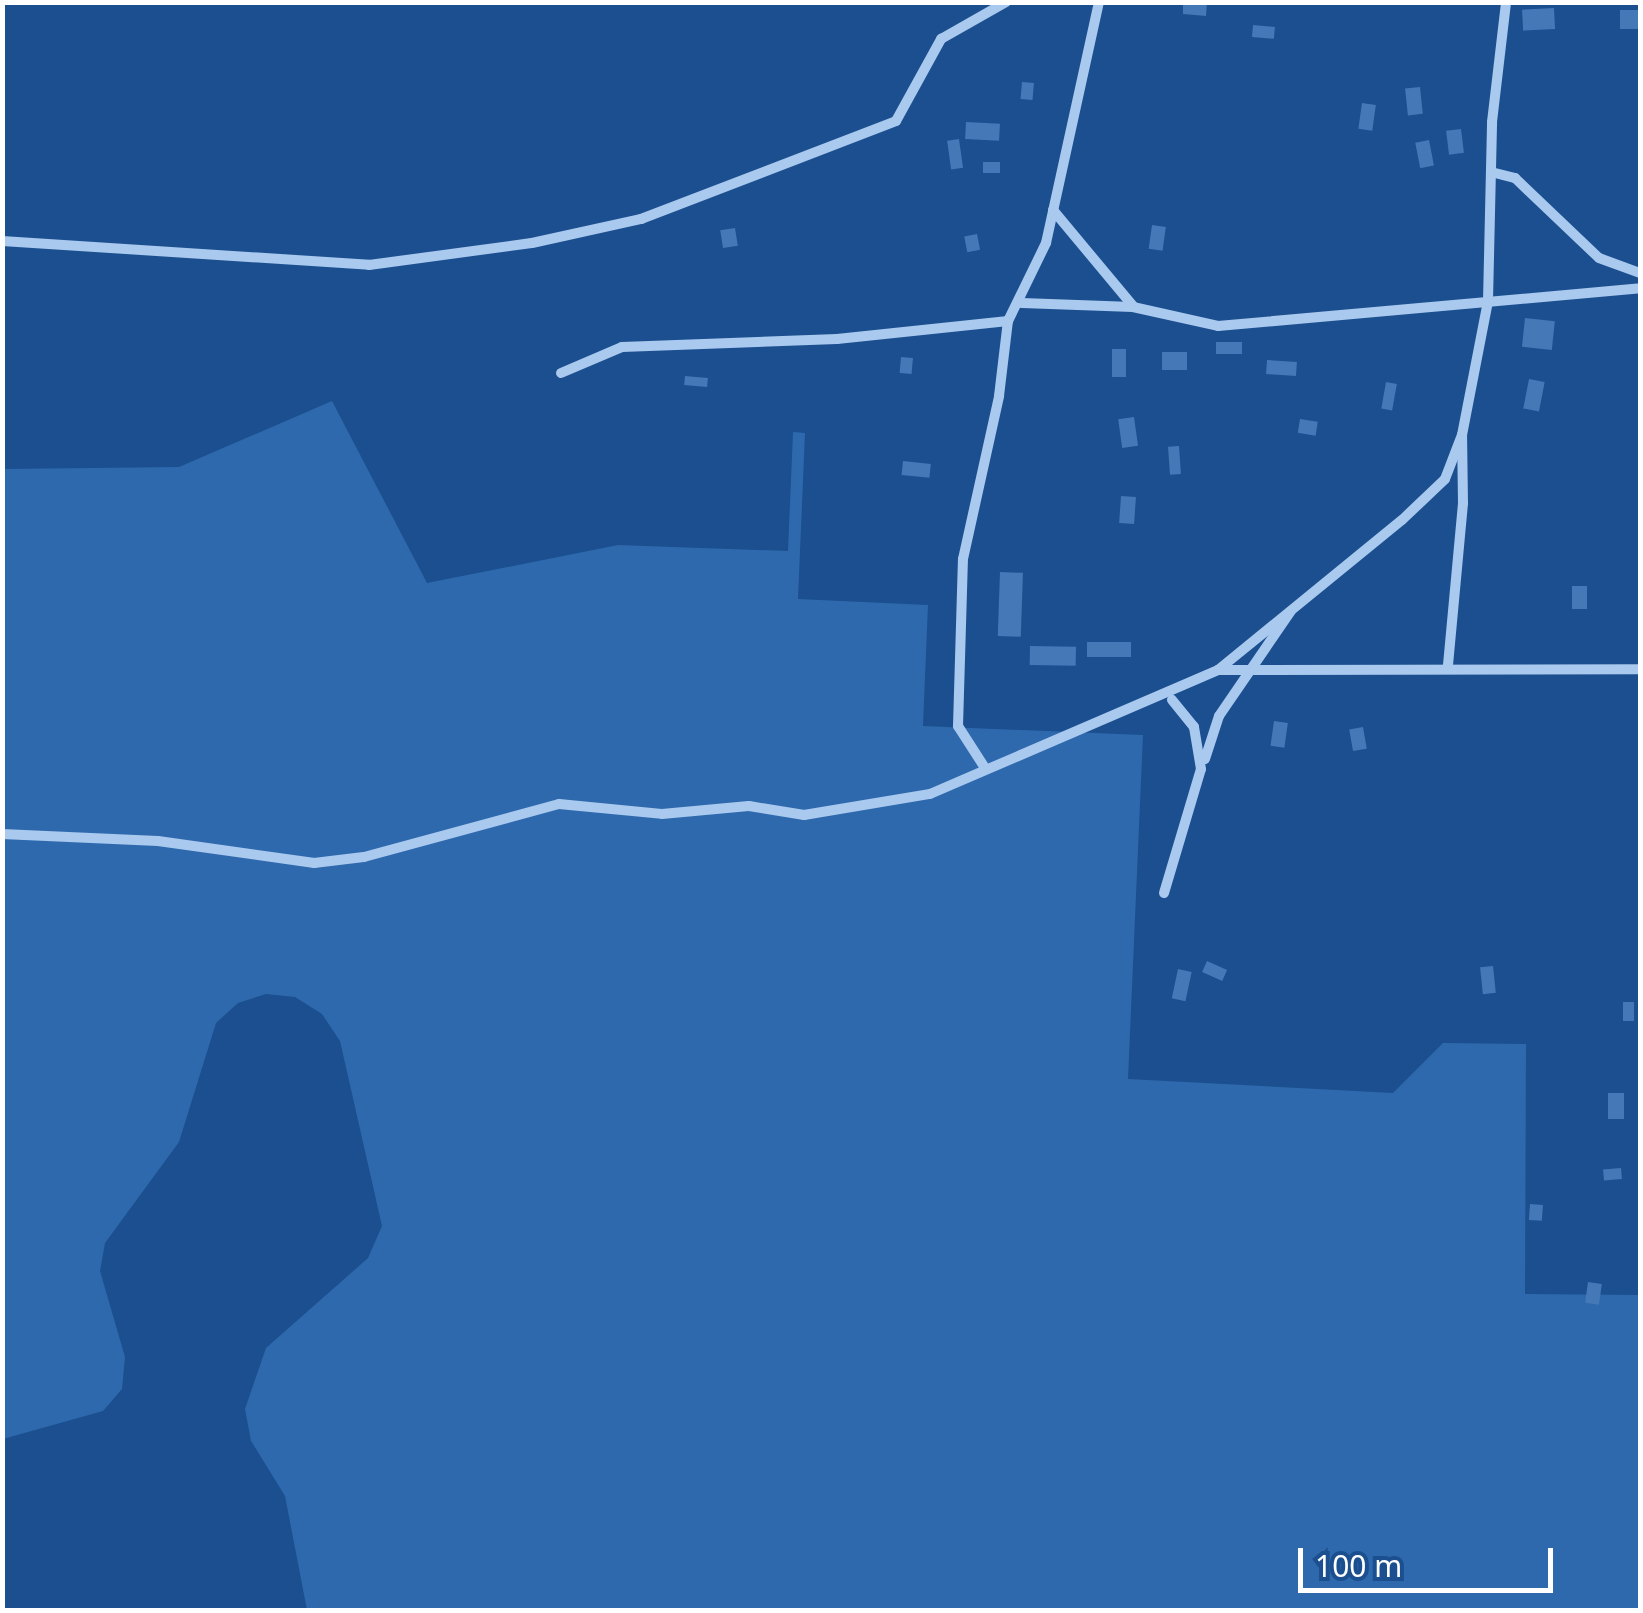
<!DOCTYPE html>
<html>
<head>
<meta charset="utf-8">
<style>
	body { margin:0 }
	#map { position:relative; width:1643px; height:1613px; overflow:hidden; background:#1b4f8f; font-family:"Noto Sans",sans-serif }
	div>[style] { position:absolute }
	[style*='--x'] { left:calc(var(--x)*1px); top:calc(var(--y)*1px); width:calc(var(--w)*1px); rotate:calc(var(--a)*1deg) }
	.green>* { inset:0; background:#2e69ad }
	.building>* { inset:0; background:#4478b7; transform-origin:0 0 }
	.street>* { height:10px; margin:-5px; padding:0 5px; transform-origin:5px; border-radius:5px; background:#a9c9ee }
	span { translate:-50% -50%; white-space:nowrap; text-align:center; line-height:1.15; -webkit-text-stroke:8px #1b4f8f; paint-order:stroke }
	.frame { position:absolute; inset:0; border:5px solid #fff; pointer-events:none }
	.scale { position:absolute; left:1298px; top:1548px; width:255px; height:45px; box-sizing:border-box; border:5px solid #fff; border-top:0; padding-left:12px; font-size:30px; line-height:35px; white-space:nowrap; color:#fff; -webkit-text-stroke:8px #1b4f8f; paint-order:stroke }
</style>
</head>
<body>
<div id="map">
	<div class="green">
		<i style="clip-path:polygon(332px 401px,427px 583px,618px 545px,788px 551px,793px 432px,805px 433px,798px 599px,928px 605px,923px 726px,1143px 735px,1128px 1079px,1393px 1093px,1443px 1043px,1526px 1044px,1525px 1294px,1640px 1295px,1640px 1610px,307px 1610px,285px 1496px,251px 1441px,245px 1409px,266px 1348px,368px 1258px,382px 1226px,340px 1041px,322px 1014px,295px 997px,266px 994px,238px 1003px,216px 1023px,179px 1142px,105px 1243px,100px 1271px,125px 1357px,122px 1389px,103px 1411px,3px 1439px,3px 469px,179px 467px)"></i>
	</div>
	<div class="building">
		<i style="clip-path:polygon(1183px 2px,1207px 2px,1206px 16px,1183px 14px)"></i>
		<i style="left:1554px;top:8px;width:21px;height:32px;rotate:87deg"></i>
		<i style="left:1620px;top:10px;width:20px;height:19px"></i>
		<i style="left:1253px;top:25px;width:22px;height:12px;rotate:5deg"></i>
		<i style="left:1022px;top:82px;width:12px;height:17px;rotate:5deg"></i>
		<i style="left:1420px;top:87px;width:27px;height:15px;rotate:84deg"></i>
		<i style="left:1362px;top:103px;width:14px;height:26px;rotate:8deg"></i>
		<i style="left:966px;top:122px;width:34px;height:17px;rotate:3deg"></i>
		<i style="left:1461px;top:129px;width:24px;height:15px;rotate:83deg"></i>
		<i style="left:959px;top:139px;width:29px;height:12px;rotate:82deg"></i>
		<i style="left:1429px;top:140px;width:26px;height:14px;rotate:79deg"></i>
		<i style="left:983px;top:162px;width:17px;height:11px"></i>
		<i style="left:1152px;top:225px;width:14px;height:24px;rotate:8deg"></i>
		<i style="left:735px;top:228px;width:18px;height:15px;rotate:81deg"></i>
		<i style="left:977px;top:234px;width:16px;height:13px;rotate:79deg"></i>
		<i style="left:1525px;top:318px;width:30px;height:29px;rotate:6deg"></i>
		<i style="left:1216px;top:342px;width:26px;height:12px"></i>
		<i style="left:1112px;top:349px;width:14px;height:28px"></i>
		<i style="left:1187px;top:352px;width:18px;height:25px;rotate:90deg"></i>
		<i style="left:901px;top:357px;width:12px;height:16px;rotate:5deg"></i>
		<i style="left:1267px;top:360px;width:30px;height:14px;rotate:4deg"></i>
		<i style="left:685px;top:376px;width:23px;height:9px;rotate:5deg"></i>
		<i style="left:1529px;top:379px;width:16px;height:30px;rotate:11deg"></i>
		<i style="left:1386px;top:382px;width:11px;height:27px;rotate:10deg"></i>
		<i style="left:1134px;top:417px;width:29px;height:16px;rotate:82deg"></i>
		<i style="left:1300px;top:419px;width:18px;height:14px;rotate:9deg"></i>
		<i style="left:1179px;top:446px;width:28px;height:11px;rotate:86deg"></i>
		<i style="left:903px;top:461px;width:28px;height:14px;rotate:6deg"></i>
		<i style="left:1121px;top:496px;width:15px;height:27px;rotate:4deg"></i>
		<i style="left:1000px;top:572px;width:23px;height:64px;rotate:2deg"></i>
		<i style="left:1587px;top:586px;width:23px;height:15px;rotate:90deg"></i>
		<i style="left:1131px;top:642px;width:15px;height:44px;rotate:90deg"></i>
		<i style="left:1030px;top:646px;width:46px;height:19px;rotate:1deg"></i>
		<i style="left:1274px;top:721px;width:14px;height:25px;rotate:8deg"></i>
		<i style="left:1363px;top:727px;width:22px;height:14px;rotate:80deg"></i>
		<i style="left:1207px;top:961px;width:22px;height:12px;rotate:24deg"></i>
		<i style="left:1493px;top:966px;width:27px;height:13px;rotate:84deg"></i>
		<i style="left:1178px;top:969px;width:14px;height:30px;rotate:12deg"></i>
		<i style="left:1623px;top:1002px;width:11px;height:19px"></i>
		<i style="left:1608px;top:1093px;width:16px;height:26px"></i>
		<i style="left:1621px;top:1168px;width:11px;height:18px;rotate:85deg"></i>
		<i style="left:1530px;top:1204px;width:13px;height:16px;rotate:4deg"></i>
		<i style="left:1588px;top:1282px;width:14px;height:21px;rotate:8deg"></i>
	</div>
	<div class="street">
		<i style="--x:1491;--y:172;--w:25;--a:14"></i>
		<i style="--x:1515;--y:178;--w:116;--a:43.6"></i>
		<i style="--x:1599;--y:258;--w:44;--a:20.1"></i>
		<i style="--x:1053;--y:210;--w:125;--a:50.2"></i>
		<i style="--x:2;--y:241;--w:368;--a:3.7"></i>
		<i style="--x:369;--y:265;--w:164;--a:-7.7"></i>
		<i style="--x:532;--y:243;--w:112;--a:-12.4"></i>
		<i style="--x:641;--y:219;--w:273;--a:-21"></i>
		<i style="--x:896;--y:121;--w:94;--a:-61.2"></i>
		<i style="--x:941;--y:39;--w:75;--a:-29.6"></i>
		<i style="--x:1022;--y:303;--w:111;--a:2.1"></i>
		<i style="--x:1133;--y:307;--w:87;--a:12.6"></i>
		<i style="--x:1218;--y:326;--w:424;--a:-5.1"></i>
		<i style="--x:561;--y:373;--w:66;--a:-23.1"></i>
		<i style="--x:622;--y:347;--w:215;--a:-2.1"></i>
		<i style="--x:837;--y:339;--w:172;--a:-6"></i>
		<i style="--x:1448;--y:665;--w:163;--a:-84.7"></i>
		<i style="--x:1463;--y:503;--w:68;--a:-90.8"></i>
		<i style="--x:1462;--y:435;--w:136;--a:-79"></i>
		<i style="--x:1488;--y:301;--w:179;--a:-88.7"></i>
		<i style="--x:1492;--y:122;--w:121;--a:-83.3"></i>
		<i style="--x:1218;--y:670;--w:422;--a:-0.1"></i>
		<i style="--x:1205;--y:759;--w:45;--a:-72"></i>
		<i style="--x:1219;--y:716;--w:127;--a:-55.6"></i>
		<i style="--x:985;--y:768;--w:50;--a:-122.7"></i>
		<i style="--x:958;--y:726;--w:167;--a:-88.3"></i>
		<i style="--x:963;--y:559;--w:167;--a:-77.5"></i>
		<i style="--x:999;--y:396;--w:76;--a:-83.2"></i>
		<i style="--x:1008;--y:321;--w:87;--a:-64"></i>
		<i style="--x:1046;--y:243;--w:247;--a:-77.6"></i>
		<i style="--x:2;--y:834;--w:156;--a:2.6"></i>
		<i style="--x:158;--y:841;--w:158;--a:8"></i>
		<i style="--x:314;--y:863;--w:50;--a:-6.8"></i>
		<i style="--x:364;--y:857;--w:202;--a:-15.2"></i>
		<i style="--x:559;--y:804;--w:103;--a:5.5"></i>
		<i style="--x:662;--y:814;--w:87;--a:-5.3"></i>
		<i style="--x:749;--y:806;--w:56;--a:9.3"></i>
		<i style="--x:804;--y:815;--w:128;--a:-9.5"></i>
		<i style="--x:930;--y:794;--w:314;--a:-23.3"></i>
		<i style="--x:1218;--y:670;--w:237;--a:-39.2"></i>
		<i style="--x:1402;--y:520;--w:59;--a:-43.6"></i>
		<i style="--x:1445;--y:479;--w:47;--a:-68.9"></i>
		<i style="--x:1164;--y:893;--w:129;--a:-73.4"></i>
		<i style="--x:1201;--y:769;--w:43;--a:-99.5"></i>
		<i style="--x:1194;--y:727;--w:35;--a:-129"></i>
	</div>
	<div class="frame"></div>
	<div class="scale">100 m</div>
</div>
</body>
</html>
